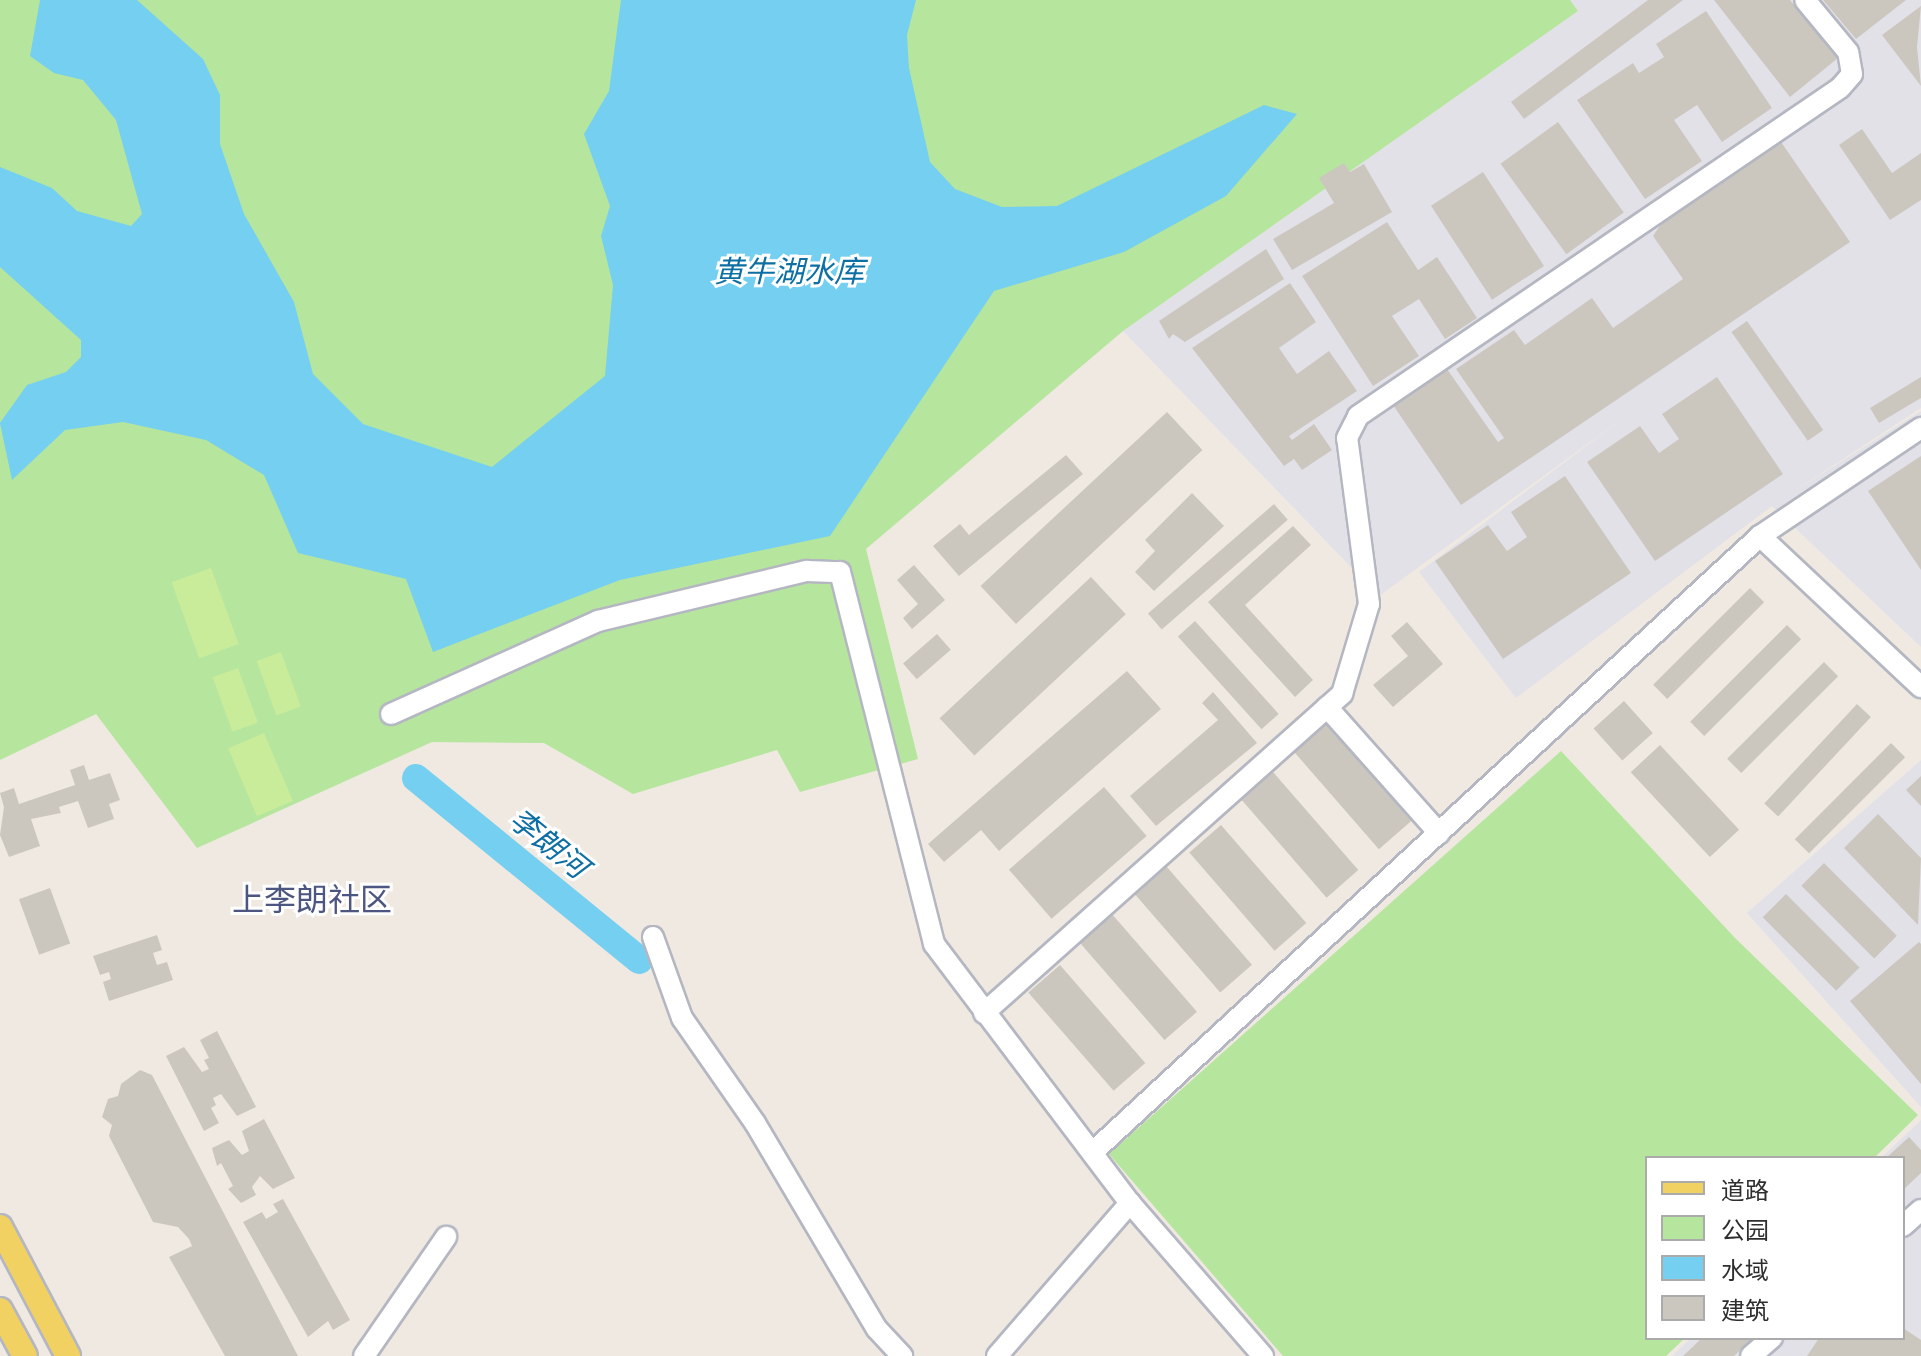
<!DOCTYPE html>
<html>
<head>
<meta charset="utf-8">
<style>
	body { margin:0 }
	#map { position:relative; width:1921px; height:1356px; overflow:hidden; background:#efe9e1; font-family:Manrope,"Noto Sans SC",sans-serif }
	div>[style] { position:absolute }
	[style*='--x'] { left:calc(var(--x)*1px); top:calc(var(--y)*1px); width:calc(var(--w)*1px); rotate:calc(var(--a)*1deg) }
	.industrial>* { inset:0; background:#e3e1e8 }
	.green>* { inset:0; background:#b6e59e }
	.pitch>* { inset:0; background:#c9ec9a; transform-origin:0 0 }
	.water>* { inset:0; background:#75cff0 }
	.river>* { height:28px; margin:-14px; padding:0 14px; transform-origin:14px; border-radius:14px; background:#75cff0 }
	.building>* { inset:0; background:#cbc7bf; transform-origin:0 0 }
	.roads { filter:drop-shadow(2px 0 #b4b7c1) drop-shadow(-2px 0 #b4b7c1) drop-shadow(0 2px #b4b7c1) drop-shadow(0 -2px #b4b7c1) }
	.minor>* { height:20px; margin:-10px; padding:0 10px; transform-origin:10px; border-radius:10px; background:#fff }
	.major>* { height:24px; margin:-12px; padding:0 12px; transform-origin:12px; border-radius:12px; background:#f2d163 }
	span { translate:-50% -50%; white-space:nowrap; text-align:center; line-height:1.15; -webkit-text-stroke:6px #fff; paint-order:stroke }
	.water-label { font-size:30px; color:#0d6fa3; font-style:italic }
	.quarter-label { font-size:32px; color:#4d5680 }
	.legend { position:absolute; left:1645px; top:1156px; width:260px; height:184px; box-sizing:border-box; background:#fff; border:2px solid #ababab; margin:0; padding:10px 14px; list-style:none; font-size:24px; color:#2e2e2e }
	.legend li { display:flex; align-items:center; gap:16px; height:40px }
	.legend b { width:40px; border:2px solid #ababab }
</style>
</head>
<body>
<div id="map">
	<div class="industrial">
		<i style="clip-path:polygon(1570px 0,1921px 0,1921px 408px,1785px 497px,1921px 411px,1921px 647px,1772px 506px,1516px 698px,1419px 572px,1626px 416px,1379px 596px,1123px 331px,1578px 11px)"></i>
		<i style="clip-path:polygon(1921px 760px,1921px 1107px,1747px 913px)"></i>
		<i style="clip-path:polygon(1921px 1120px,1921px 1356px,1672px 1356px,1691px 1338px,1903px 1338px,1903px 1158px,1881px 1158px)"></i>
	</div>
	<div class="green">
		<i style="clip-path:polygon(0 0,1570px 0,1578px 11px,1123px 331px,866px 549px,918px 759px,800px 792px,777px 750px,633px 794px,544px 743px,432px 742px,197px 848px,96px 714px,0 760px)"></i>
		<i style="clip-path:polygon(1561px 751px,1735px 938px,1918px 1115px,1874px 1158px,1647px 1158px,1647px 1338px,1685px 1338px,1666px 1356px,1283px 1356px,1109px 1154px)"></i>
	</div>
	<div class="pitch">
		<i style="left:211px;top:568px;width:81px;height:42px;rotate:70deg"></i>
		<i style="left:281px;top:652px;width:58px;height:26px;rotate:70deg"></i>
		<i style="left:238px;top:668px;width:58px;height:27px;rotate:70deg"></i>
		<i style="left:264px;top:733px;width:74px;height:39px;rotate:67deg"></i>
	</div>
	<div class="water">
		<i style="clip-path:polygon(40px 0,137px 0,203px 59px,220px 95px,220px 144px,244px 214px,294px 302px,313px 374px,363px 424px,492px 467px,605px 376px,613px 285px,601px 236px,610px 206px,584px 134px,609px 91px,621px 0,916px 0,907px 35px,909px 68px,930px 162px,955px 189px,1002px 207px,1057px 206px,1264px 105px,1297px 114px,1226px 196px,1124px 252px,994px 291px,830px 536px,620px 580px,433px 652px,406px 579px,298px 553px,264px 475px,206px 440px,123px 422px,65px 430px,12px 480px,0 423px,27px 385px,66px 372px,81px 357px,81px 340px,0 267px,0 167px,52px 188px,77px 211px,131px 226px,142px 214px,116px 120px,83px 80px,54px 73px,30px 56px)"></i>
	</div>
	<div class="river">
		<i style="--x:416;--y:778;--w:288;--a:39.2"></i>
	</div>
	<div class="building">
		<i style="clip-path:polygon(1648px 0,1683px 0,1524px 119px,1511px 102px)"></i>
		<i style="clip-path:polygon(1714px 0,1790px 0,1838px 58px,1790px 97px)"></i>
		<i style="clip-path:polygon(1823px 0,1906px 0,1856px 39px)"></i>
		<i style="clip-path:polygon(1921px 6px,1917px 47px,1921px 86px,1882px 35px)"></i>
		<i style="clip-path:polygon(1706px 11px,1772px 108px,1722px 142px,1697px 105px,1674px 120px,1702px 161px,1645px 199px,1577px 100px,1633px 63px,1639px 73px,1664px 57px,1656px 44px)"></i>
		<i style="left:1558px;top:122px;width:112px;height:71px;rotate:54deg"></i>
		<i style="clip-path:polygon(1862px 129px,1892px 173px,1921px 153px,1921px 200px,1890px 220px,1839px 145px)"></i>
		<i style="clip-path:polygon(1779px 139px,1850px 242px,1461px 505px,1393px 405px,1447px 369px,1498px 442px,1504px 438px,1456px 369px,1514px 330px,1525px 345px,1592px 298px,1613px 328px,1683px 279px,1653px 236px,1667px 215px)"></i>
		<i style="clip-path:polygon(1344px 163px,1350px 172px,1364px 164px,1392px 212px,1292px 270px,1273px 239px,1334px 203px,1319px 178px)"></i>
		<i style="left:1483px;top:172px;width:112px;height:62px;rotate:57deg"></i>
		<i style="clip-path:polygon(1387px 222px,1418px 270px,1437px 257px,1477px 318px,1445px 339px,1419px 299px,1392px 316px,1419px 356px,1373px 386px,1302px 276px)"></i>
		<i style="clip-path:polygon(1266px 249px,1284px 279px,1185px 342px,1173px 334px,1169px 339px,1159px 321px)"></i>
		<i style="clip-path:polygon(1290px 283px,1316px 322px,1279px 348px,1297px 374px,1329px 351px,1357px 391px,1289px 436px,1292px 440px,1314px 424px,1332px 450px,1302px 470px,1294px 459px,1284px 466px,1192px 348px)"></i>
		<i style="left:1747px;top:321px;width:133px;height:19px;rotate:55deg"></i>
		<i style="clip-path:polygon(1717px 377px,1783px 474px,1655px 561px,1587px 462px,1640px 426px,1659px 453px,1679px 439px,1662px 414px)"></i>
		<i style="clip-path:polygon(1921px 377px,1921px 398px,1879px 423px,1870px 408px)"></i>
		<i style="left:1167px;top:412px;width:52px;height:255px;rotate:47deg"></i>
		<i style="clip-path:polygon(1066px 455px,1083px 474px,959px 576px,933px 546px,960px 524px,969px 535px)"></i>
		<i style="clip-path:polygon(1921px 456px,1921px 570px,1868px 491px)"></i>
		<i style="clip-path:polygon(1565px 476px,1631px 573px,1503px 659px,1435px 561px,1488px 525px,1507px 551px,1527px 537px,1511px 512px)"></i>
		<i style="clip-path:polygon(1192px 493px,1224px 526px,1154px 591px,1135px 572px,1155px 551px,1145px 540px)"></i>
		<i style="left:1274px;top:504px;width:21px;height:167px;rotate:49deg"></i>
		<i style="clip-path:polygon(1293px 526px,1311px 545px,1245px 605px,1313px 680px,1295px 697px,1208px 602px)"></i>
		<i style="clip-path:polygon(914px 565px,945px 600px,912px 629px,903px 618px,918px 604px,897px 580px)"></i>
		<i style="left:1091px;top:577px;width:51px;height:207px;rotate:47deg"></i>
		<i style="left:1750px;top:588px;width:20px;height:137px;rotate:45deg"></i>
		<i style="left:1195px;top:621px;width:125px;height:23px;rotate:48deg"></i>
		<i style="clip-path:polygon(1407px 622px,1443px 664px,1393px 707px,1373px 685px,1408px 656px,1391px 636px)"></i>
		<i style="left:1787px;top:625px;width:20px;height:137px;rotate:45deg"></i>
		<i style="left:937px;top:634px;width:21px;height:45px;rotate:49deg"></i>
		<i style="left:1824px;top:662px;width:20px;height:137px;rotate:45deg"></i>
		<i style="clip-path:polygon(1127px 671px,1161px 709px,999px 851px,981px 830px,944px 862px,928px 844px)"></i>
		<i style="clip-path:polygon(1213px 692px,1257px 743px,1156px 826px,1130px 796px,1218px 720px,1202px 703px)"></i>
		<i style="left:1624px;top:701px;width:43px;height:41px;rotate:48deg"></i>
		<i style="left:1857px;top:704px;width:19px;height:136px;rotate:43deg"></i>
		<i style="left:1326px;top:723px;width:130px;height:43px;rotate:49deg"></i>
		<i style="left:1891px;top:743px;width:20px;height:136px;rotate:45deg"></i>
		<i style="left:1660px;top:745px;width:116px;height:40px;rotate:47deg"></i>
		<i style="clip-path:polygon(84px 765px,89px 780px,110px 773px,120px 800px,109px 804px,114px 819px,88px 828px,78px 801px,59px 807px,61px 813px,31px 819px,40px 846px,9px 857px,0 835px,4px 807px,0 793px,14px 788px,19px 804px,75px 785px,70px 770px)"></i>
		<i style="left:1273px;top:772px;width:130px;height:42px;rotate:49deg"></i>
		<i style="clip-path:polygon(1921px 776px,1921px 806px,1906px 790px)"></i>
		<i style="left:1104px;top:787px;width:65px;height:126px;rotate:49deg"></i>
		<i style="clip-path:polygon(1878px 814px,1921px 858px,1918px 925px,1844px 848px)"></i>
		<i style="left:1221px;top:825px;width:130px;height:42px;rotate:49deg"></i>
		<i style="left:1824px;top:863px;width:103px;height:32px;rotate:45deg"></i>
		<i style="left:1166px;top:866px;width:131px;height:42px;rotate:49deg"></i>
		<i style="left:50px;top:888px;width:59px;height:33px;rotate:70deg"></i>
		<i style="left:1786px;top:894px;width:104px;height:33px;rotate:45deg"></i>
		<i style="left:1111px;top:913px;width:131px;height:43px;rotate:49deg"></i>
		<i style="clip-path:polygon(157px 935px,162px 950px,153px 953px,157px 965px,167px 962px,173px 980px,109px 1001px,103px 982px,111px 979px,109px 972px,100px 975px,93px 956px)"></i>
		<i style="clip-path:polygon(1919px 942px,1921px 944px,1921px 1084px,1850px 1001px)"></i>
		<i style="left:1060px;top:965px;width:130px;height:42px;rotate:49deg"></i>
		<i style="clip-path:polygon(217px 1031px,256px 1107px,237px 1116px,221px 1094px,213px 1098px,216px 1105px,211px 1108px,219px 1123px,204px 1131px,166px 1056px,184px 1047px,202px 1072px,209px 1069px,204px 1060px,209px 1058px,200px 1040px)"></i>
		<i style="clip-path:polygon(140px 1070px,152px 1075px,298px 1356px,225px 1356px,169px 1257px,192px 1246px,189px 1239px,178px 1227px,153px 1222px,109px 1136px,112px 1125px,102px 1117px,108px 1099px,118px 1096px,121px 1084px)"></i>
		<i style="clip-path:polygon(264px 1119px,295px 1178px,273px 1189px,260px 1176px,252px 1187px,256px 1195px,241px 1203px,228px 1189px,233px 1186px,221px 1163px,217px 1166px,212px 1148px,229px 1140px,242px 1155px,249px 1151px,242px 1131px)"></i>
		<i style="clip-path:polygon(1909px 1137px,1921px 1150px,1921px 1173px,1903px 1190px,1903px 1158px,1886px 1158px)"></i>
		<i style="clip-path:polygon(283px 1199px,350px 1320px,333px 1330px,328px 1321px,308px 1337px,243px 1222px,262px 1212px,266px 1219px,278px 1212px,273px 1204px)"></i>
		<i style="clip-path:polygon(1903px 1328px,1921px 1340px,1921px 1356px,1807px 1356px,1819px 1338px,1903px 1338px)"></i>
		<i style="clip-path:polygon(1702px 1338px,1753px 1338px,1734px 1356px,1683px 1356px)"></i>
	</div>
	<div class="roads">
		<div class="minor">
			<i style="--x:1760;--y:536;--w:221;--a:43.2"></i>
			<i style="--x:1327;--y:707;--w:169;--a:48.4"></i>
			<i style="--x:391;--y:714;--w:227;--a:-24.2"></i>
			<i style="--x:598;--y:621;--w:215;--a:-13.5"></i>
			<i style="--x:807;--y:571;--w:33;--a:2"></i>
			<i style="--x:840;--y:572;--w:384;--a:75.8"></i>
			<i style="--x:934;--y:944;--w:325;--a:52.9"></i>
			<i style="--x:1130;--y:1203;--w:203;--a:49"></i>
			<i style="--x:653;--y:937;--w:86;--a:70.3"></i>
			<i style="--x:682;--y:1018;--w:128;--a:55.2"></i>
			<i style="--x:755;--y:1123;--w:239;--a:59.4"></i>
			<i style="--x:877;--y:1329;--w:37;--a:47"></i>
			<i style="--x:984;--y:1013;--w:480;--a:-41.7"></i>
			<i style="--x:1342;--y:694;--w:94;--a:-73.3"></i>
			<i style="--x:1369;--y:604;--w:167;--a:-97.5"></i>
			<i style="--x:1347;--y:438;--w:25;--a:-63"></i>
			<i style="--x:1358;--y:416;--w:583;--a:-34.24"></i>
			<i style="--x:1840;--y:88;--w:18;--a:-49"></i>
			<i style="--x:1852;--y:74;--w:22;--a:-100"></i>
			<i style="--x:1848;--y:52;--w:67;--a:-129.6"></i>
			<i style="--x:1094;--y:1151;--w:907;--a:-42.72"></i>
			<i style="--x:1760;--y:536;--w:194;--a:-33.9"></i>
			<i style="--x:1903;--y:1226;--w:24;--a:-42"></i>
			<i style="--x:364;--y:1356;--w:145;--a:-55.4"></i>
			<i style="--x:997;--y:1356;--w:203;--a:-49"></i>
			<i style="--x:1751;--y:1356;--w:28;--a:-41"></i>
		</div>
		<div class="major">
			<i style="--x:0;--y:1227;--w:146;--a:62.2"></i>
			<i style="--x:0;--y:1310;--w:52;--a:61.5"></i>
		</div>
	</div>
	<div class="water-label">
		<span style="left:789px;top:271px">黄牛湖水库</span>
		<span style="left:549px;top:843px;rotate:39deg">李朗河</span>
	</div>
	<div class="quarter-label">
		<span style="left:312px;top:899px">上李朗社区</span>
	</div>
	<ul class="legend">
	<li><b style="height:10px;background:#f2d163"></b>道路</li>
	<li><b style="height:22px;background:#b6e59e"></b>公园</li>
	<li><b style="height:22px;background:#75cff0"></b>水域</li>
	<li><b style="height:22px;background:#cbc7bf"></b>建筑</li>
	</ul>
</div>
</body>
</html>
